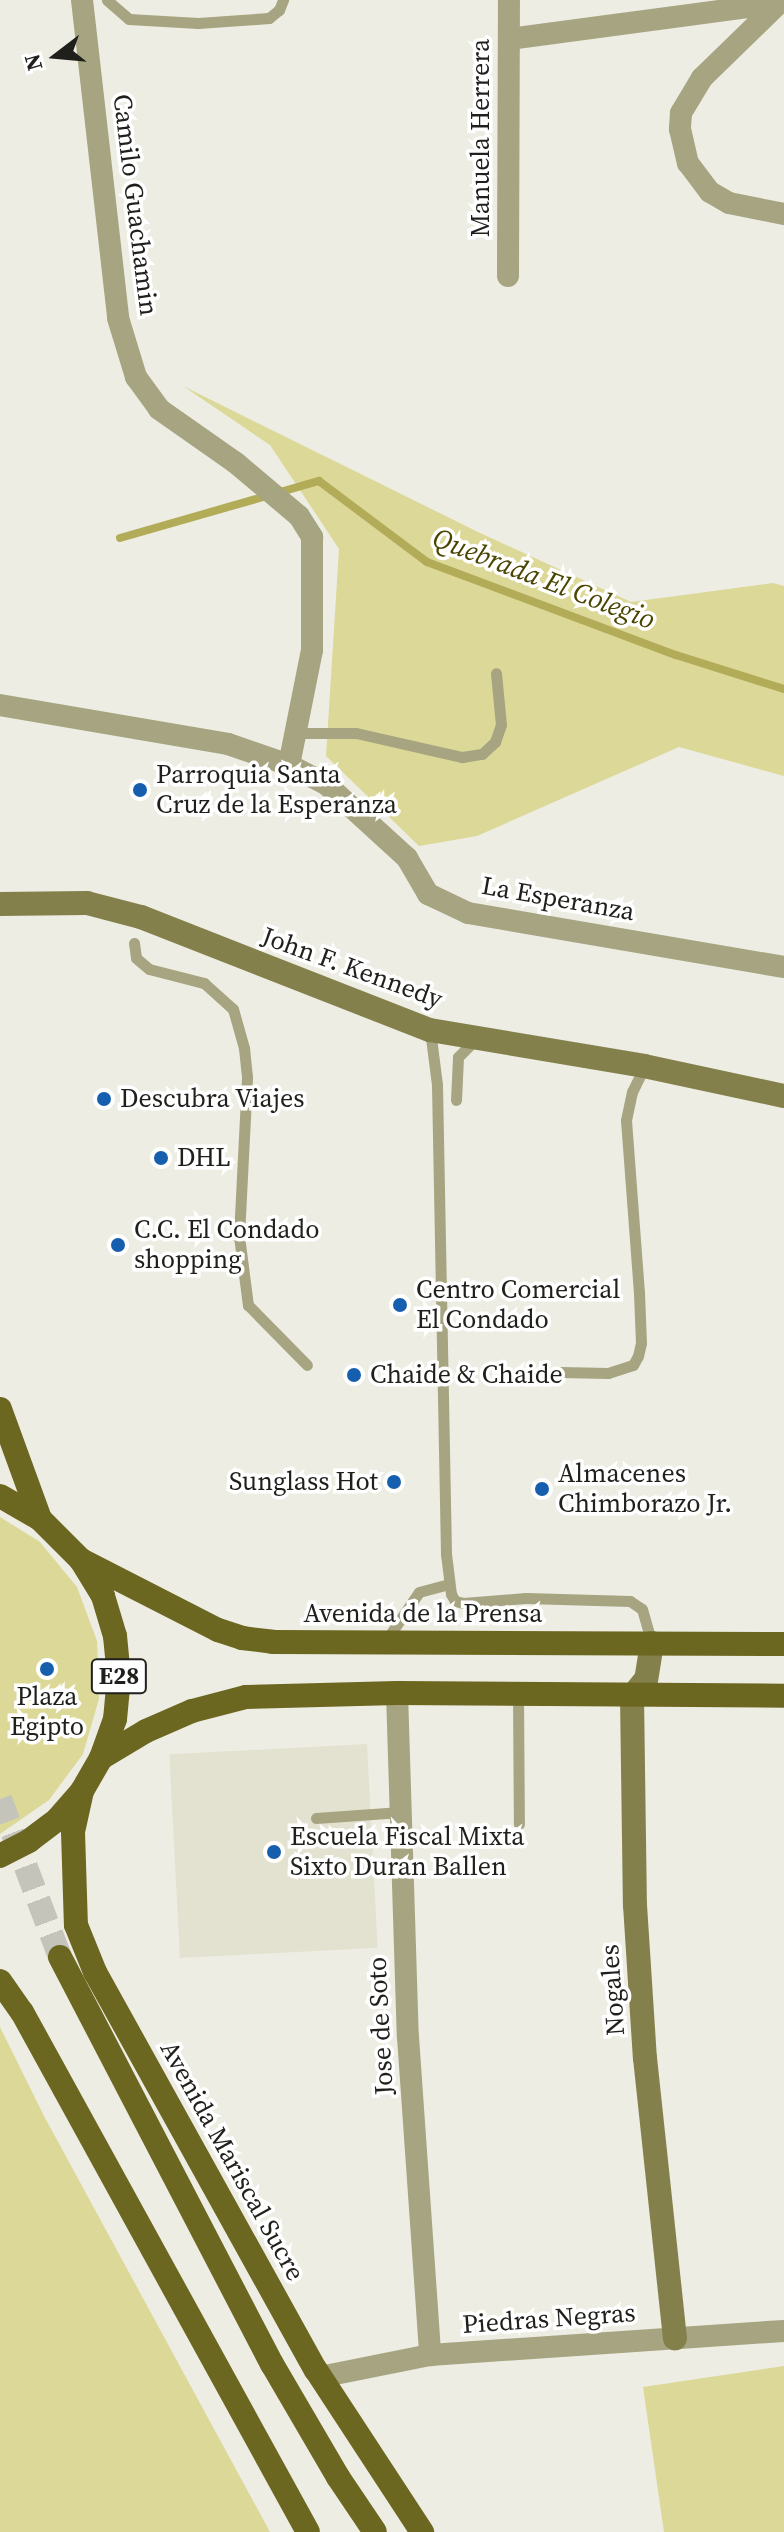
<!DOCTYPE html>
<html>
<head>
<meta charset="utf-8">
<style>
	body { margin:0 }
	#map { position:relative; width:784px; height:2532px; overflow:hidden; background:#edede3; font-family:"Source Serif 4",serif }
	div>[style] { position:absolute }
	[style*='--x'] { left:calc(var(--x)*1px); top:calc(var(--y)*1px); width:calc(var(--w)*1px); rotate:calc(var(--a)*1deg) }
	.built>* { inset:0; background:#e3e2d1; transform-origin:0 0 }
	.green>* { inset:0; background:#dcd897 }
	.stream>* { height:8px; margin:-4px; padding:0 4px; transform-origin:4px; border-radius:4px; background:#b2ab57 }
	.primary-tunnel>* { height:24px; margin-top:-12px; transform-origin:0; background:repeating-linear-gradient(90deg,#c4c4bb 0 24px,transparent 0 36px) }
	.lane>* { height:11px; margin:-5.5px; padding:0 5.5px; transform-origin:5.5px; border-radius:5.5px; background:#a6a481 }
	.street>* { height:22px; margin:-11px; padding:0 11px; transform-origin:11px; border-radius:11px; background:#a6a481 }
	.secondary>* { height:24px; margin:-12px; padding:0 12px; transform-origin:12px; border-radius:12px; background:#84804c }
	.primary>* { height:24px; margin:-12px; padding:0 12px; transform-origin:12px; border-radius:12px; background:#6c6720 }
	.dots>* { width:22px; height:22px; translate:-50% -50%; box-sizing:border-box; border:4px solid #fff; border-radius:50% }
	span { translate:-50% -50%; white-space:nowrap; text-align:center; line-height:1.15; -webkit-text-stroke:7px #fff; paint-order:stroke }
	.shield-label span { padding:2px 6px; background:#fff; border:2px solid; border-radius:6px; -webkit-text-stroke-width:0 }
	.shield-label { font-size:24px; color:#1f1f1c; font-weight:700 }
	.street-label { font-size:26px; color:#1f1f1c }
	.poi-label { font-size:26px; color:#1f1f1c }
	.left { translate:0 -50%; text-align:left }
	.right { translate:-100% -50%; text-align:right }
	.water-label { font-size:28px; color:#4a4500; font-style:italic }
	.north { position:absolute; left:16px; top:16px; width:80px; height:80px; -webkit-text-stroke:6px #fff; paint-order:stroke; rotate:254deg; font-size:22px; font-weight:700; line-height:32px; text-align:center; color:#1f1f1c }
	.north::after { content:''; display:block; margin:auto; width:28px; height:36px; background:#1f1f1c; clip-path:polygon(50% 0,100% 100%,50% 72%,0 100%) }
</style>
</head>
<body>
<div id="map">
	<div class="built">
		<i style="left:367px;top:1744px;width:204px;height:198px;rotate:87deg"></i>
	</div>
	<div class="green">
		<i style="clip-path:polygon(183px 386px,480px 533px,631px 602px,773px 583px,784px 586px,784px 776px,679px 747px,477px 836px,419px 846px,326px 756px,339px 549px,270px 445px)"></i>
		<i style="clip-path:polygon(0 1517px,40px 1542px,77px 1587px,97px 1641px,99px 1699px,83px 1754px,49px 1800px,0 1834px)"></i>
		<i style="clip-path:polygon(0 2027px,44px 2116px,270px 2532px,0 2532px)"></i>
		<i style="clip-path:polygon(784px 2366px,784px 2532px,664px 2532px,643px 2387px)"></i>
	</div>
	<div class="stream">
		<i style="--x:120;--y:538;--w:207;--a:-16"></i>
		<i style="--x:319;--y:481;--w:135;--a:36.9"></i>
		<i style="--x:427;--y:562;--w:266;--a:20.5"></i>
		<i style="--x:676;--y:655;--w:113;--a:17.5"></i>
	</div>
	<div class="primary-tunnel">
		<i style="--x:0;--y:1799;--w:169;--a:69.2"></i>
	</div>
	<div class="lane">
		<i style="--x:107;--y:0;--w:29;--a:41"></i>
		<i style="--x:129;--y:19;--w:69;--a:3.3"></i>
		<i style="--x:198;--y:23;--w:71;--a:-4"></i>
		<i style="--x:269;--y:18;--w:13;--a:-39"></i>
		<i style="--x:279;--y:10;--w:11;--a:-68"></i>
		<i style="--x:296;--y:733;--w:60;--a:0"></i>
		<i style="--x:356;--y:733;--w:109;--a:12.8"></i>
		<i style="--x:462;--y:757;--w:20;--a:-9"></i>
		<i style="--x:482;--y:754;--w:18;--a:-43"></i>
		<i style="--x:495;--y:742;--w:18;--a:-71"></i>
		<i style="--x:501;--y:725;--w:52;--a:-95.5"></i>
		<i style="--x:134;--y:943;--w:15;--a:82"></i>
		<i style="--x:136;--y:958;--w:17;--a:40"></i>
		<i style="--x:149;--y:969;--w:57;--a:14.3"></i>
		<i style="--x:204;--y:983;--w:39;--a:42"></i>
		<i style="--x:233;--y:1009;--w:41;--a:74.2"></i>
		<i style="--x:244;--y:1048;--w:30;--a:84"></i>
		<i style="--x:247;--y:1078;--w:158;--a:92.9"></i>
		<i style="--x:239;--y:1236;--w:70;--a:82.6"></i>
		<i style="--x:248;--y:1305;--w:84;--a:45.5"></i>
		<i style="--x:430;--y:1030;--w:55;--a:82.7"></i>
		<i style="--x:437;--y:1085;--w:469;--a:88.9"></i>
		<i style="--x:446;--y:1554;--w:40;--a:82.9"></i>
		<i style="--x:451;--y:1594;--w:8;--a:60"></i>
		<i style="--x:455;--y:1601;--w:8;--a:14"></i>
		<i style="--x:463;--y:1603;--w:63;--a:-4.5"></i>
		<i style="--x:526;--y:1598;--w:104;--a:1.7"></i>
		<i style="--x:630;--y:1601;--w:14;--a:34"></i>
		<i style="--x:642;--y:1609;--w:35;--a:74"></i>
		<i style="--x:456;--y:1100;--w:43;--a:-87.3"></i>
		<i style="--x:458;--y:1057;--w:27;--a:-45"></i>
		<i style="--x:560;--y:1372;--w:48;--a:1.2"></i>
		<i style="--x:608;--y:1373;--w:26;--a:-18"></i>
		<i style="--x:633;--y:1365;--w:10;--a:-61"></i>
		<i style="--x:638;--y:1356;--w:13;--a:-77"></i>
		<i style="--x:641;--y:1343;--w:50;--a:-92.3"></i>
		<i style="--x:639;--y:1293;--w:173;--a:-94.3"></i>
		<i style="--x:626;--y:1120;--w:29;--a:-78"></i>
		<i style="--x:632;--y:1092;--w:28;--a:-64"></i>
		<i style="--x:385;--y:1642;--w:60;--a:-55.8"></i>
		<i style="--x:419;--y:1592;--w:30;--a:-15"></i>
		<i style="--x:518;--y:1695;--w:129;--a:89.6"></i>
		<i style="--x:316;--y:1818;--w:85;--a:-4"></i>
	</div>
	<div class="street">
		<i style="--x:82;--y:0;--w:320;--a:83.5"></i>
		<i style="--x:118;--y:318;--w:62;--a:73"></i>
		<i style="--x:136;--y:377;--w:39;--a:54"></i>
		<i style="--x:159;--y:409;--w:94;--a:35"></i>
		<i style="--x:236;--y:463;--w:82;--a:40.1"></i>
		<i style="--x:299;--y:516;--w:25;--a:58"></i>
		<i style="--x:312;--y:537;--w:113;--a:90"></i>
		<i style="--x:312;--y:650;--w:117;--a:101.3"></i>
		<i style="--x:782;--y:0;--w:112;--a:135.7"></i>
		<i style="--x:702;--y:78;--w:41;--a:121"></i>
		<i style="--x:681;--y:113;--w:16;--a:94"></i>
		<i style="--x:680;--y:129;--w:35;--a:77"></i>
		<i style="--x:688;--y:163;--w:36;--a:53"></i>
		<i style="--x:710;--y:192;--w:22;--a:30"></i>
		<i style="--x:729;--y:203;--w:56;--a:11.3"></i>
		<i style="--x:509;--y:39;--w:271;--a:-7.6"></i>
		<i style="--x:508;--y:276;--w:276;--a:-89.8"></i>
		<i style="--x:0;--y:705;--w:231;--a:9.7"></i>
		<i style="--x:228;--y:744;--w:65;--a:19"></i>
		<i style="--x:289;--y:765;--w:42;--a:27.2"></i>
		<i style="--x:326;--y:784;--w:110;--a:42.4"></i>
		<i style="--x:407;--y:858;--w:42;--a:59.7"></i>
		<i style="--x:428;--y:894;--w:44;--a:25.4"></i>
		<i style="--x:468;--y:913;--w:321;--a:9.7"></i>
		<i style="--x:397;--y:1693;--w:344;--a:88.2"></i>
		<i style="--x:408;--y:2037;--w:319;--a:86"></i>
		<i style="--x:320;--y:2377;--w:112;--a:-11.3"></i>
		<i style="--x:430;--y:2355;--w:355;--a:-3.9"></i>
	</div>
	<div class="secondary">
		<i style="--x:0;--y:904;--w:87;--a:-0.7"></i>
		<i style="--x:87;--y:903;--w:56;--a:14.5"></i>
		<i style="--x:141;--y:917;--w:310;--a:21.4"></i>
		<i style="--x:430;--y:1030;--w:217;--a:9.5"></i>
		<i style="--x:644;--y:1066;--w:143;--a:12.1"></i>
		<i style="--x:652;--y:1643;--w:36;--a:99"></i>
		<i style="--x:646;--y:1679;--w:22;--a:129"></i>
		<i style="--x:632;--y:1696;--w:209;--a:89.2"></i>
		<i style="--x:635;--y:1905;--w:153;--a:86.3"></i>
		<i style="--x:645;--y:2058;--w:282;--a:83.9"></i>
	</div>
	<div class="primary">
		<i style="--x:0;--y:1409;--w:117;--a:70"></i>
		<i style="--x:0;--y:1496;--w:46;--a:29.9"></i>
		<i style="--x:40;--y:1519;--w:58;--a:45"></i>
		<i style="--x:81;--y:1560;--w:42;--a:58.6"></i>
		<i style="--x:103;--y:1596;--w:42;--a:73.3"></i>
		<i style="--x:115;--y:1636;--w:41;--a:84.4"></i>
		<i style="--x:119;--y:1677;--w:42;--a:95.4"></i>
		<i style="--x:115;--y:1719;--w:41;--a:109.7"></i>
		<i style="--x:101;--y:1758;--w:38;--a:120"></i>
		<i style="--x:82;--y:1791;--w:37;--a:131"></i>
		<i style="--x:58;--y:1819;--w:36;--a:143"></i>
		<i style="--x:29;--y:1841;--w:33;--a:153"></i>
		<i style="--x:81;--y:1560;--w:154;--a:27.1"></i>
		<i style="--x:218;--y:1630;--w:25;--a:18"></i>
		<i style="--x:242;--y:1638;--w:31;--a:7"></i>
		<i style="--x:273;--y:1642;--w:511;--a:0.22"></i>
		<i style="--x:101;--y:1758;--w:52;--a:-31"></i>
		<i style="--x:146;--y:1731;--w:50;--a:-23.5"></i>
		<i style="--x:192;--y:1711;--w:56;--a:-14.5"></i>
		<i style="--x:246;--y:1697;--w:151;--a:-1.5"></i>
		<i style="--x:397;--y:1693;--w:387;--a:0.4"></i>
		<i style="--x:82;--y:1791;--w:42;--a:102.4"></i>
		<i style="--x:73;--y:1832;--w:93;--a:88.2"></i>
		<i style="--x:76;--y:1925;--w:51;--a:68"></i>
		<i style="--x:95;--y:1972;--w:455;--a:61"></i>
		<i style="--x:316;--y:2370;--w:194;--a:56.8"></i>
		<i style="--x:60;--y:1957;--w:459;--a:62.5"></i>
		<i style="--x:272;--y:2364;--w:131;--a:59.7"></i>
		<i style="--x:338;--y:2477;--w:66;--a:56.1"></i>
		<i style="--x:0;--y:1981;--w:38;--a:55"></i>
		<i style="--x:22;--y:2012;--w:593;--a:61.19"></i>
	</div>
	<div class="dots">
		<i style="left:140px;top:790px;background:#165eae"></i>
		<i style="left:104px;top:1099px;background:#165eae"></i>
		<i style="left:161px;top:1158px;background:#165eae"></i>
		<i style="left:118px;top:1245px;background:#165eae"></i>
		<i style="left:400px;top:1305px;background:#165eae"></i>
		<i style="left:354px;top:1375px;background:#165eae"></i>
		<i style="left:394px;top:1482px;background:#165eae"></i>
		<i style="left:542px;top:1489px;background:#165eae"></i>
		<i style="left:47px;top:1669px;background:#165eae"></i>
		<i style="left:274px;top:1852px;background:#165eae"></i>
	</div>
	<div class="shield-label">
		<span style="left:119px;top:1676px">E28</span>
	</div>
	<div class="street-label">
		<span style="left:481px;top:138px;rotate:-90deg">Manuela Herrera</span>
		<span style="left:135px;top:205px;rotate:83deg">Camilo Guachamin</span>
		<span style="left:558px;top:899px;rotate:10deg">La Esperanza</span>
		<span style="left:352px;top:968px;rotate:20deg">John F. Kennedy</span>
		<span style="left:423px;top:1614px">Avenida de la Prensa</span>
		<span style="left:613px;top:1990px;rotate:-94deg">Nogales</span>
		<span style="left:381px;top:2026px;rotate:-93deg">Jose de Soto</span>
		<span style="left:232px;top:2161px;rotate:61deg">Avenida Mariscal Sucre</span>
		<span style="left:549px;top:2319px;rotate:-4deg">Piedras Negras</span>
	</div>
	<div class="poi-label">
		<span class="left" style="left:156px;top:790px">Parroquia Santa<br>Cruz de la Esperanza</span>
		<span class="left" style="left:120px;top:1099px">Descubra Viajes</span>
		<span class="left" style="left:177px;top:1158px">DHL</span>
		<span class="left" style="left:134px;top:1245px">C.C. El Condado<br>shopping</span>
		<span class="left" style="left:416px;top:1305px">Centro Comercial<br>El Condado</span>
		<span class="left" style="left:370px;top:1375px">Chaide &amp; Chaide</span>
		<span class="left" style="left:558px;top:1489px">Almacenes<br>Chimborazo Jr.</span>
		<span class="right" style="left:378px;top:1482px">Sunglass Hot</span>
		<span style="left:47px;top:1712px">Plaza<br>Egipto</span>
		<span class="left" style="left:290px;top:1852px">Escuela Fiscal Mixta<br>Sixto Duran Ballen</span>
	</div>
	<div class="water-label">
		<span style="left:544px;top:578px;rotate:21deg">Quebrada El Colegio</span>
	</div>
	<div class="north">N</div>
</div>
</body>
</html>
